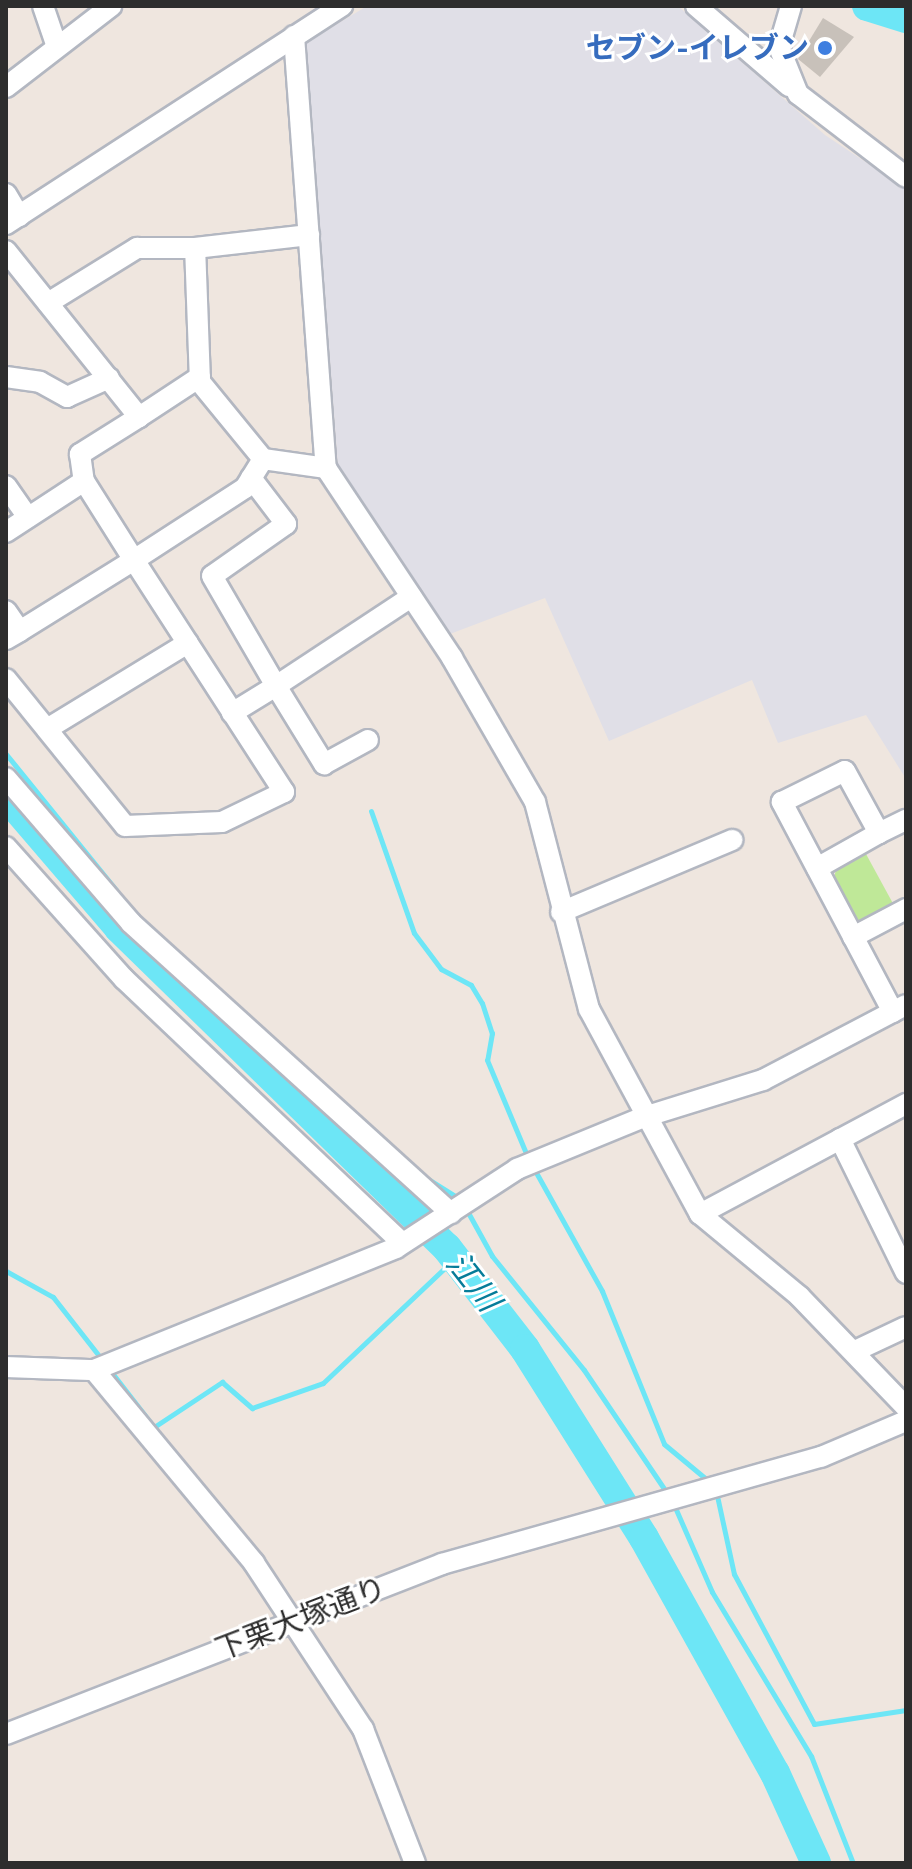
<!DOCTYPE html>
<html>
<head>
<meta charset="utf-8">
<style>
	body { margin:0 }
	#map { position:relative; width:912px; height:1869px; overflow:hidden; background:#efe6df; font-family:"Space Grotesk","Noto Sans JP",sans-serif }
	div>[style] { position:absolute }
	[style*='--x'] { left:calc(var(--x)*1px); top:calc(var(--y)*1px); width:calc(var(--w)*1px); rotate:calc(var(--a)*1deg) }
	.industrial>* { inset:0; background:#e0dfe7 }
	.green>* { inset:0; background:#bfe898 }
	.stream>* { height:5px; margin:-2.5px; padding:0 2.5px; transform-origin:2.5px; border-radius:2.5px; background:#6de6f6 }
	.river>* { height:30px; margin:-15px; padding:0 15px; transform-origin:15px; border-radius:15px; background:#6de6f6 }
	.building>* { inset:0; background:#c8c1ba }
	.roads { filter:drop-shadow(2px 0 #b3b7c1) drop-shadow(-2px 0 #b3b7c1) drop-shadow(0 2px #b3b7c1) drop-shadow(0 -2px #b3b7c1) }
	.minor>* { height:20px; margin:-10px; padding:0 10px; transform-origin:10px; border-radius:10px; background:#fff }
	.dots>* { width:22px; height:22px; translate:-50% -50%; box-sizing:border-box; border:4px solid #fff; border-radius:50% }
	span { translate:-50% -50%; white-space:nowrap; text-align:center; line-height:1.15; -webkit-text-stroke:6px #fff; paint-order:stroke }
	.shop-label { font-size:30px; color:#366cbe; font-weight:700 }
	.right { translate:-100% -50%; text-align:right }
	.street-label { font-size:30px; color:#2d2d2d }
	.water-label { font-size:32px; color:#067c99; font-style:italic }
	.frame { position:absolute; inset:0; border:8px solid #2d2d2d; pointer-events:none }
</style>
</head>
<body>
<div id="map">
	<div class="industrial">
		<i style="clip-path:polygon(367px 6px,678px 6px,825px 135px,906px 189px,906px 779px,866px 715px,778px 743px,752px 680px,609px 741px,545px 598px,442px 637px,338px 467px,306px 43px)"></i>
	</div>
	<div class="green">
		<i style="clip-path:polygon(866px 854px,896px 909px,865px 926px,855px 922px,833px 881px,836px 870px)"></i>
	</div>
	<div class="stream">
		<i style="--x:6;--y:754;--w:175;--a:51"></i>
		<i style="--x:371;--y:811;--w:129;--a:70.6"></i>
		<i style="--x:414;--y:933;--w:45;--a:53.1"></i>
		<i style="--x:441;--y:969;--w:34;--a:28"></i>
		<i style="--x:471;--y:985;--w:21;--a:59"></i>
		<i style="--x:482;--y:1003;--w:32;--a:72"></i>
		<i style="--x:492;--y:1033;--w:27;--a:100"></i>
		<i style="--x:487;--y:1060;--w:106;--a:67.3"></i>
		<i style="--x:533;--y:1167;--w:142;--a:60.9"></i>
		<i style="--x:602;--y:1291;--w:165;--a:67.9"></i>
		<i style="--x:664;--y:1444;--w:61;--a:39.7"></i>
		<i style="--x:425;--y:1177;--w:41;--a:32.2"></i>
		<i style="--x:465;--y:1207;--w:56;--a:61.1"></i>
		<i style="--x:492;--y:1256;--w:146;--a:51.1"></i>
		<i style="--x:584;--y:1370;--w:152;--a:56"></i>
		<i style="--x:6;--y:1271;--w:54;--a:29"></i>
		<i style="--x:53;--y:1297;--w:81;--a:52"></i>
		<i style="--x:109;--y:1369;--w:73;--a:52.2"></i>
		<i style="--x:154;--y:1427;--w:82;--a:-33.5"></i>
		<i style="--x:222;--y:1382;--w:40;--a:41"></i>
		<i style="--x:252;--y:1408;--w:75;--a:-19.4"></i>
		<i style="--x:323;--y:1383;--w:182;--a:-43.4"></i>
		<i style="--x:716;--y:1491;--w:85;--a:77.8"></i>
		<i style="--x:734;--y:1574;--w:170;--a:61.9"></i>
		<i style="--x:814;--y:1724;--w:93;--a:-8.7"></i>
		<i style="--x:674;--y:1505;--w:95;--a:66.4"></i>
		<i style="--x:712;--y:1592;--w:192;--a:58.9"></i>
		<i style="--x:811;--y:1756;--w:115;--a:68.6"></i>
	</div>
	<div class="river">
		<i style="--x:867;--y:6;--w:41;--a:17.1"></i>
		<i style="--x:6;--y:796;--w:174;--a:49.4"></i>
		<i style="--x:119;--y:928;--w:458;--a:44.3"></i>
		<i style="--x:447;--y:1248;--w:128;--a:52.3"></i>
		<i style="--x:525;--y:1349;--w:223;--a:57.8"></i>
		<i style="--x:644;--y:1538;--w:269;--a:60.9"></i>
		<i style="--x:775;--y:1773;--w:99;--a:65.5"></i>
	</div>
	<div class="building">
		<i style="clip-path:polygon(823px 18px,854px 37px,820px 77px,798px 59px)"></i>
	</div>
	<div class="roads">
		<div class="minor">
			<i style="--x:43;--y:6;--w:43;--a:71.1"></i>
			<i style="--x:696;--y:6;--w:123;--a:40.7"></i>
			<i style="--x:791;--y:6;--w:43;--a:106.3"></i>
			<i style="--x:779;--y:47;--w:51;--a:68"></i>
			<i style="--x:798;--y:94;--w:136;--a:37.5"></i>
			<i style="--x:294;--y:36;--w:433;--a:85.8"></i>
			<i style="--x:326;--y:468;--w:228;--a:56.4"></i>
			<i style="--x:452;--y:658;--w:166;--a:60"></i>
			<i style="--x:535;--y:802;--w:214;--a:75.4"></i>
			<i style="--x:589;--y:1009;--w:233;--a:61.6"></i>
			<i style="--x:700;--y:1214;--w:129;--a:39.6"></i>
			<i style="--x:799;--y:1296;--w:154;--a:46.1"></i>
			<i style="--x:6;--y:87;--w:133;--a:-37.6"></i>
			<i style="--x:6;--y:194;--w:26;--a:59"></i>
			<i style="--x:6;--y:224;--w:401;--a:-33"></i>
			<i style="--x:6;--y:251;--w:213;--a:51.3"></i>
			<i style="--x:139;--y:417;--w:70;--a:147.9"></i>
			<i style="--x:80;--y:454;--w:27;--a:82"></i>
			<i style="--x:84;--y:481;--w:93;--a:57.7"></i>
			<i style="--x:134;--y:560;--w:132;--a:-33"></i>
			<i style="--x:245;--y:488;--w:34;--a:-58"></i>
			<i style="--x:263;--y:459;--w:64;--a:8.1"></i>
			<i style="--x:48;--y:303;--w:105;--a:-31.7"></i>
			<i style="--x:137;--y:248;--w:58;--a:0"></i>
			<i style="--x:6;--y:377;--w:34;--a:8"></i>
			<i style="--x:40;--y:382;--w:31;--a:29"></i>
			<i style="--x:67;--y:397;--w:46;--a:-24.3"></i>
			<i style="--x:139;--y:417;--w:73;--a:-33.3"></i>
			<i style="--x:263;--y:459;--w:99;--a:-129.3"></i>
			<i style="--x:200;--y:382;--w:134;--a:-92.1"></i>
			<i style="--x:195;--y:248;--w:115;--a:-6.5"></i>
			<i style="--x:251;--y:478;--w:58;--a:52.7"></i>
			<i style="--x:286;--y:524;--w:90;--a:144.9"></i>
			<i style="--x:212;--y:576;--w:127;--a:59.8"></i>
			<i style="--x:276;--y:686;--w:162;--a:-33.4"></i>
			<i style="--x:6;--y:486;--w:38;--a:55"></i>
			<i style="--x:6;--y:532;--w:93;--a:-33.2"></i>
			<i style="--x:6;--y:611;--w:24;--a:55"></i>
			<i style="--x:20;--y:631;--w:16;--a:150"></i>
			<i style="--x:6;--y:679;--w:189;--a:51"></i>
			<i style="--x:125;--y:826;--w:97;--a:-2.4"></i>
			<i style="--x:222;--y:822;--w:69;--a:-25.8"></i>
			<i style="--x:284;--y:792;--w:276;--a:-122.9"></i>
			<i style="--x:134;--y:560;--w:134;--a:148.1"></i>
			<i style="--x:232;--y:713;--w:52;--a:-31.5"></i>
			<i style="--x:276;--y:686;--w:92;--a:58.4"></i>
			<i style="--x:324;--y:764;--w:50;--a:-28.6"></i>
			<i style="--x:47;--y:729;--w:165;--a:-31.4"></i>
			<i style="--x:6;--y:778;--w:191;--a:49.2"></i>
			<i style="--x:131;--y:923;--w:432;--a:42.2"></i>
			<i style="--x:6;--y:847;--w:177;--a:48.2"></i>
			<i style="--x:124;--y:979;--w:383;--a:43.5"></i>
			<i style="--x:817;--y:868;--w:71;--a:-29.4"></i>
			<i style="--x:561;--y:912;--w:186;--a:-22.8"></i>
			<i style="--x:853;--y:937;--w:60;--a:-27.8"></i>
			<i style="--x:893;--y:1012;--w:238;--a:-117.9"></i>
			<i style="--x:782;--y:802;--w:70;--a:-26.2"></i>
			<i style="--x:845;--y:771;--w:71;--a:61.3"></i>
			<i style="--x:879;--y:833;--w:30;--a:-26"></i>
			<i style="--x:840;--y:1139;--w:149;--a:63.8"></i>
			<i style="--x:700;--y:1214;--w:234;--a:-28.1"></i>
			<i style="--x:855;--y:1351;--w:56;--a:-25.2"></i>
			<i style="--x:6;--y:1367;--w:88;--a:2"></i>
			<i style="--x:94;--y:1370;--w:251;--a:50.3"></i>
			<i style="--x:254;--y:1563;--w:199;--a:56.7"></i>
			<i style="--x:363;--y:1729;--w:144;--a:68.8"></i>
			<i style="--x:94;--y:1370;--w:326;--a:-22"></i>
			<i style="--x:396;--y:1248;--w:145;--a:-33.1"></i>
			<i style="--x:517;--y:1169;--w:137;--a:-22.3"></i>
			<i style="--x:644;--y:1117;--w:125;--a:-17.3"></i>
			<i style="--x:763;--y:1080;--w:161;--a:-27.7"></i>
			<i style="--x:6;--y:1734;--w:468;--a:-21.3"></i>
			<i style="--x:442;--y:1564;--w:394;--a:-15.8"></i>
			<i style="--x:821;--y:1457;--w:92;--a:-23"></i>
		</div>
	</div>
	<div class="dots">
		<i style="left:825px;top:48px;background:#3f7fe0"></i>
	</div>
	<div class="shop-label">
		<span class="right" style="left:809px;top:48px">セブン-イレブン</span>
	</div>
	<div class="street-label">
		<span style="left:301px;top:1619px;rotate:-21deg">下栗大塚通り</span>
	</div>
	<div class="water-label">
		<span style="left:473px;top:1282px;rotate:52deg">江川</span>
	</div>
	<div class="frame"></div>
</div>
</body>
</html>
